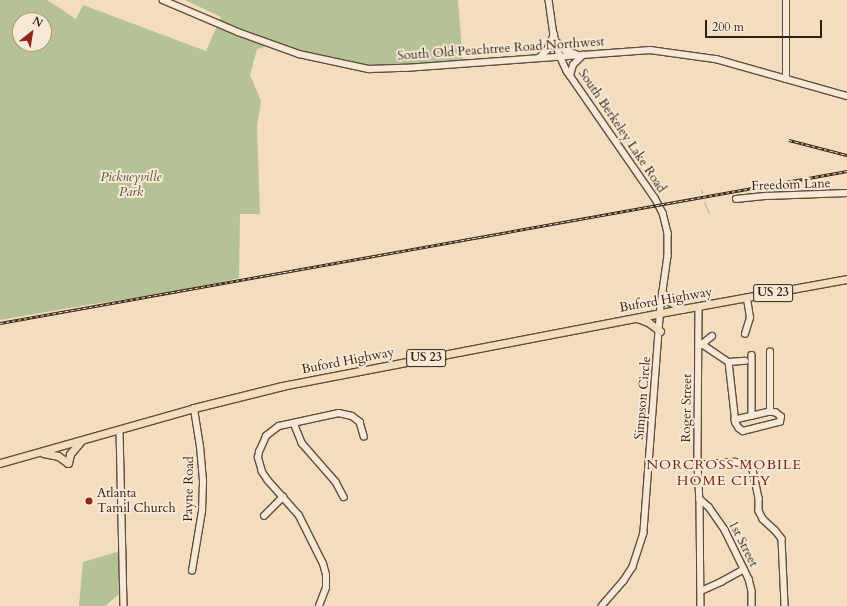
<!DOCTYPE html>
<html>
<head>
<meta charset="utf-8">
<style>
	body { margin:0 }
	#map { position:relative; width:847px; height:606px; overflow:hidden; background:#f3ddbe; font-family:Cardo,serif }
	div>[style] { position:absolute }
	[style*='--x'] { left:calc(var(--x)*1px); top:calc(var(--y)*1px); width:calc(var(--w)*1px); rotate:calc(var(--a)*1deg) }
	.green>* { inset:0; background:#b5c295 }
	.stream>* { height:1px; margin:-0.5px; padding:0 0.5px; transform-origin:0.5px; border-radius:0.5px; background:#9bbbb5 }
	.roads { filter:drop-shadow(1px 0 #624e3d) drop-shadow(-1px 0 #624e3d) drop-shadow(0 1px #624e3d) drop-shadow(0 -1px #624e3d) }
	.minor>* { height:5.5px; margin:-2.75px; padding:0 2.75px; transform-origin:2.75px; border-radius:2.75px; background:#f7e9d5 }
	.major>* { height:7px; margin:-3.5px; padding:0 3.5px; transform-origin:3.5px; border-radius:3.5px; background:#f3ddbe }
	.rail>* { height:2.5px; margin-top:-1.25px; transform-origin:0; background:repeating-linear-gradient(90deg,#f7e9d5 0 3px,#311f12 0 6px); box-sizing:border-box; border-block:1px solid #311f12 }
	.dots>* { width:11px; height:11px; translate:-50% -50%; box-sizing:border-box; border:2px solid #f7e9d5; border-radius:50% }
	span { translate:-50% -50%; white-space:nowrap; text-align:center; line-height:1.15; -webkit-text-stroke:4px #f7e9d5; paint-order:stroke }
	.shield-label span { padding:1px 3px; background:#f7e9d5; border:1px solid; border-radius:3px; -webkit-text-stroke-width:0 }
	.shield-label { font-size:12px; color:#311f12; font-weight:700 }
	.street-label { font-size:13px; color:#311f12 }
	.park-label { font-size:13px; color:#595039; font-style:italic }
	.poi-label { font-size:13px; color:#311f12 }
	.left { translate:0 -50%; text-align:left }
	.neighbourhood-label { font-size:14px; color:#7a1f14; letter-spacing:1px }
	.north { position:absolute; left:12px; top:12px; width:40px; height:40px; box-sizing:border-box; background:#f7e9d5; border:1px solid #a89887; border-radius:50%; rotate:30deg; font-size:11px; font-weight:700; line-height:16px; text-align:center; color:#311f12 }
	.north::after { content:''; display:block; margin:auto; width:14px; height:18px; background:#8f2418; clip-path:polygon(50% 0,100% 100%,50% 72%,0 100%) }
	.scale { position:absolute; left:705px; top:20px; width:117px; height:18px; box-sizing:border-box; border:2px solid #311f12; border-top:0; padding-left:5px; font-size:12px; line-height:14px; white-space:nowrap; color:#311f12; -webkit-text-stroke:3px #f7e9d5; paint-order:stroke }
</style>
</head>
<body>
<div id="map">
	<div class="green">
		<i style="clip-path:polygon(evenodd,0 0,47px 0,76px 19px,83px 5px,206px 51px,221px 17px,185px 0,458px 0,463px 61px,376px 67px,360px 65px,305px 53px,278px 43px,257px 49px,250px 75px,261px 101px,257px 127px,260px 214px,240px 214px,239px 278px,181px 291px,87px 305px,0 320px,0 0,20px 20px,44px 20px,44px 44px,20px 44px,20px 20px)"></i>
		<i style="clip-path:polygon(127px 549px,124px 590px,105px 606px,79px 606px,83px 562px)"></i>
	</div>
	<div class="stream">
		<i style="--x:701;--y:190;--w:3;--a:72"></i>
		<i style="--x:704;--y:202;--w:12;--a:66"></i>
	</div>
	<div class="roads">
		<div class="minor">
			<i style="--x:163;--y:0;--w:82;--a:23.1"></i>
			<i style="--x:238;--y:32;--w:65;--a:19.8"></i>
			<i style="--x:299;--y:54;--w:72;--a:12.1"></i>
			<i style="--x:369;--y:69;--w:36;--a:-2"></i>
			<i style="--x:405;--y:68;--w:246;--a:-4.2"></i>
			<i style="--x:650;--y:50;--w:67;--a:7.8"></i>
			<i style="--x:716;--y:59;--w:136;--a:15.8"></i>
			<i style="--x:549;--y:0;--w:34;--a:82"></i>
			<i style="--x:554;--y:34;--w:23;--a:75"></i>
			<i style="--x:560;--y:56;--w:17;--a:65"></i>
			<i style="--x:567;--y:71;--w:155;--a:55.3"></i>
			<i style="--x:655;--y:198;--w:17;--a:62"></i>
			<i style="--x:663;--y:213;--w:21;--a:76"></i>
			<i style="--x:668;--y:233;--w:23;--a:90"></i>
			<i style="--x:668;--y:256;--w:49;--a:98.1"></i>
			<i style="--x:661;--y:305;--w:229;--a:94.3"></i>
			<i style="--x:644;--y:533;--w:36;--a:108"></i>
			<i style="--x:633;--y:567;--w:17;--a:123"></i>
			<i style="--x:624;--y:581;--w:33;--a:131"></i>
			<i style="--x:558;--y:43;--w:10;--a:45"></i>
			<i style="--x:565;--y:50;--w:12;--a:20"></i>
			<i style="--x:539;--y:58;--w:11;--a:-45"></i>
			<i style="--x:547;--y:50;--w:17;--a:-66"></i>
			<i style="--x:570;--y:76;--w:11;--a:-75"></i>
			<i style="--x:573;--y:65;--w:14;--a:-45"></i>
			<i style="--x:786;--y:79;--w:79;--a:-90"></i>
			<i style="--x:736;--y:199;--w:31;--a:-6"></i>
			<i style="--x:767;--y:196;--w:80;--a:-2.1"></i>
			<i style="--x:699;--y:307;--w:158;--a:90.4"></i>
			<i style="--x:698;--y:465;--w:34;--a:87"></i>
			<i style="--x:700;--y:499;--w:107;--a:89.5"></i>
			<i style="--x:745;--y:334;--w:17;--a:-73"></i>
			<i style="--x:750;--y:318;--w:20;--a:-99"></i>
			<i style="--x:702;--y:344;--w:32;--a:34"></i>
			<i style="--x:729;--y:362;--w:61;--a:83.5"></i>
			<i style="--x:736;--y:423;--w:6;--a:59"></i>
			<i style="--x:739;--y:428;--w:5;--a:37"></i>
			<i style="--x:743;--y:431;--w:38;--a:-14"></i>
			<i style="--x:780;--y:422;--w:5;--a:-79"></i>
			<i style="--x:781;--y:417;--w:6;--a:-141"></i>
			<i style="--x:776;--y:413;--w:6;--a:-171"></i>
			<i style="--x:770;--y:412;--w:36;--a:167"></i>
			<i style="--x:701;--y:345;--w:14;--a:-39"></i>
			<i style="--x:752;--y:355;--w:61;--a:90"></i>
			<i style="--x:729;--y:362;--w:16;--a:-4"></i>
			<i style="--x:770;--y:412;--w:60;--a:-90"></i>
			<i style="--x:294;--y:423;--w:22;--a:68"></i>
			<i style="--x:302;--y:443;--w:52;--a:48.9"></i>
			<i style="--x:336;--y:482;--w:17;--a:62"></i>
			<i style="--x:120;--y:430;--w:176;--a:88.7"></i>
			<i style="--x:698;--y:465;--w:37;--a:-5"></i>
			<i style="--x:735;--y:462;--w:14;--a:12"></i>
			<i style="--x:749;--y:465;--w:6;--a:51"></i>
			<i style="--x:753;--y:470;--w:29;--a:78"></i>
			<i style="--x:759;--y:498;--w:13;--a:90"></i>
			<i style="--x:759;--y:511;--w:9;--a:63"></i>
			<i style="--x:763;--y:519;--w:16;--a:43"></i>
			<i style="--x:775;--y:530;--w:11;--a:52"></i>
			<i style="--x:782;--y:539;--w:67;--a:87.4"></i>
			<i style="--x:700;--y:499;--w:12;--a:42"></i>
			<i style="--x:709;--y:507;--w:28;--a:55"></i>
			<i style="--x:725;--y:530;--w:55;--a:63.9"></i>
			<i style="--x:749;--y:579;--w:12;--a:76"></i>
			<i style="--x:752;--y:591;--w:15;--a:90"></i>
			<i style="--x:264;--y:516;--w:27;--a:-45"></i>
			<i style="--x:192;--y:571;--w:61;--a:-80.5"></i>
			<i style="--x:202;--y:511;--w:30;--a:-88"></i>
			<i style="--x:203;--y:481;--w:34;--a:-95"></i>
			<i style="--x:200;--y:447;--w:39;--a:-99"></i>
			<i style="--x:701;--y:591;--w:22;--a:-24"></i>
			<i style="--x:721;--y:582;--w:26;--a:-29"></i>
			<i style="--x:319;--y:606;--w:19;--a:-69"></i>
			<i style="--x:326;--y:588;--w:13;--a:-90"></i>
			<i style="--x:326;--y:575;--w:11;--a:-105"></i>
			<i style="--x:323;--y:564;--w:54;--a:-116.6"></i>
			<i style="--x:299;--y:516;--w:47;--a:-131.5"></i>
			<i style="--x:268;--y:481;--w:11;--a:-124"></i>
			<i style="--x:262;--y:472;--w:15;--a:-106"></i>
			<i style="--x:258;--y:458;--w:6;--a:-81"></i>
			<i style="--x:259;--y:452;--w:17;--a:-66"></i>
			<i style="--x:266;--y:436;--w:16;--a:-38"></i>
			<i style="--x:279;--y:426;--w:61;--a:-12.2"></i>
			<i style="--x:339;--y:413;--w:13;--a:13"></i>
			<i style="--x:352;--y:416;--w:10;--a:37"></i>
			<i style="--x:360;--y:422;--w:15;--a:74"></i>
		</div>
		<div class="major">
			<i style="--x:662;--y:292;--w:9;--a:58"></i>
			<i style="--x:667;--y:300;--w:18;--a:29"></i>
			<i style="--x:637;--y:318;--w:12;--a:20"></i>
			<i style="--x:648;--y:322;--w:15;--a:37"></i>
			<i style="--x:43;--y:453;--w:15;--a:11"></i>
			<i style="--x:58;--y:456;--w:12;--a:35"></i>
			<i style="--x:68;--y:463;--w:9;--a:-77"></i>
			<i style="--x:70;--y:454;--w:17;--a:-50"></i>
			<i style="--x:0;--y:463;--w:202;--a:-15.8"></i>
			<i style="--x:194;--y:408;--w:91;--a:-14"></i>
			<i style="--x:282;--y:386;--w:385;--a:-10.9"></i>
			<i style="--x:660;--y:313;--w:190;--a:-10.3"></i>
		</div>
	</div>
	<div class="rail">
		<i style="--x:789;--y:140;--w:60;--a:14.5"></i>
		<i style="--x:0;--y:323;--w:861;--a:-10.17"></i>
	</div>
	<div class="dots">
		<i style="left:89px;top:501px;background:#8f2418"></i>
	</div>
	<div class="shield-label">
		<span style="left:773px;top:293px">US 23</span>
		<span style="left:426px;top:358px">US 23</span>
	</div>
	<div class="street-label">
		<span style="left:501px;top:49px;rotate:-4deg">South Old Peachtree Road Northwest</span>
		<span style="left:622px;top:131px;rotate:56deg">South Berkeley Lake Road</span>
		<span style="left:791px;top:185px;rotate:-2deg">Freedom Lane</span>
		<span style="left:666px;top:300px;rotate:-10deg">Buford Highway</span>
		<span style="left:348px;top:361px;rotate:-11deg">Buford Highway</span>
		<span style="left:643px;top:398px;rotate:-85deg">Simpson Circle</span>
		<span style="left:687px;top:408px;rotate:-89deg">Roger Street</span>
		<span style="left:189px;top:489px;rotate:-89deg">Payne Road</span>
		<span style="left:743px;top:544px;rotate:63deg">1st Street</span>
	</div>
	<div class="park-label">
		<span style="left:131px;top:185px">Pickneyville<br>Park</span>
	</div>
	<div class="poi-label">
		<span class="left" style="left:97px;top:501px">Atlanta<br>Tamil Church</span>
	</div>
	<div class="neighbourhood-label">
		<span style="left:724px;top:473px">NORCROSS MOBILE<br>HOME CITY</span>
	</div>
	<div class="north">N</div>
	<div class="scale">200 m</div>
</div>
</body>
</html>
